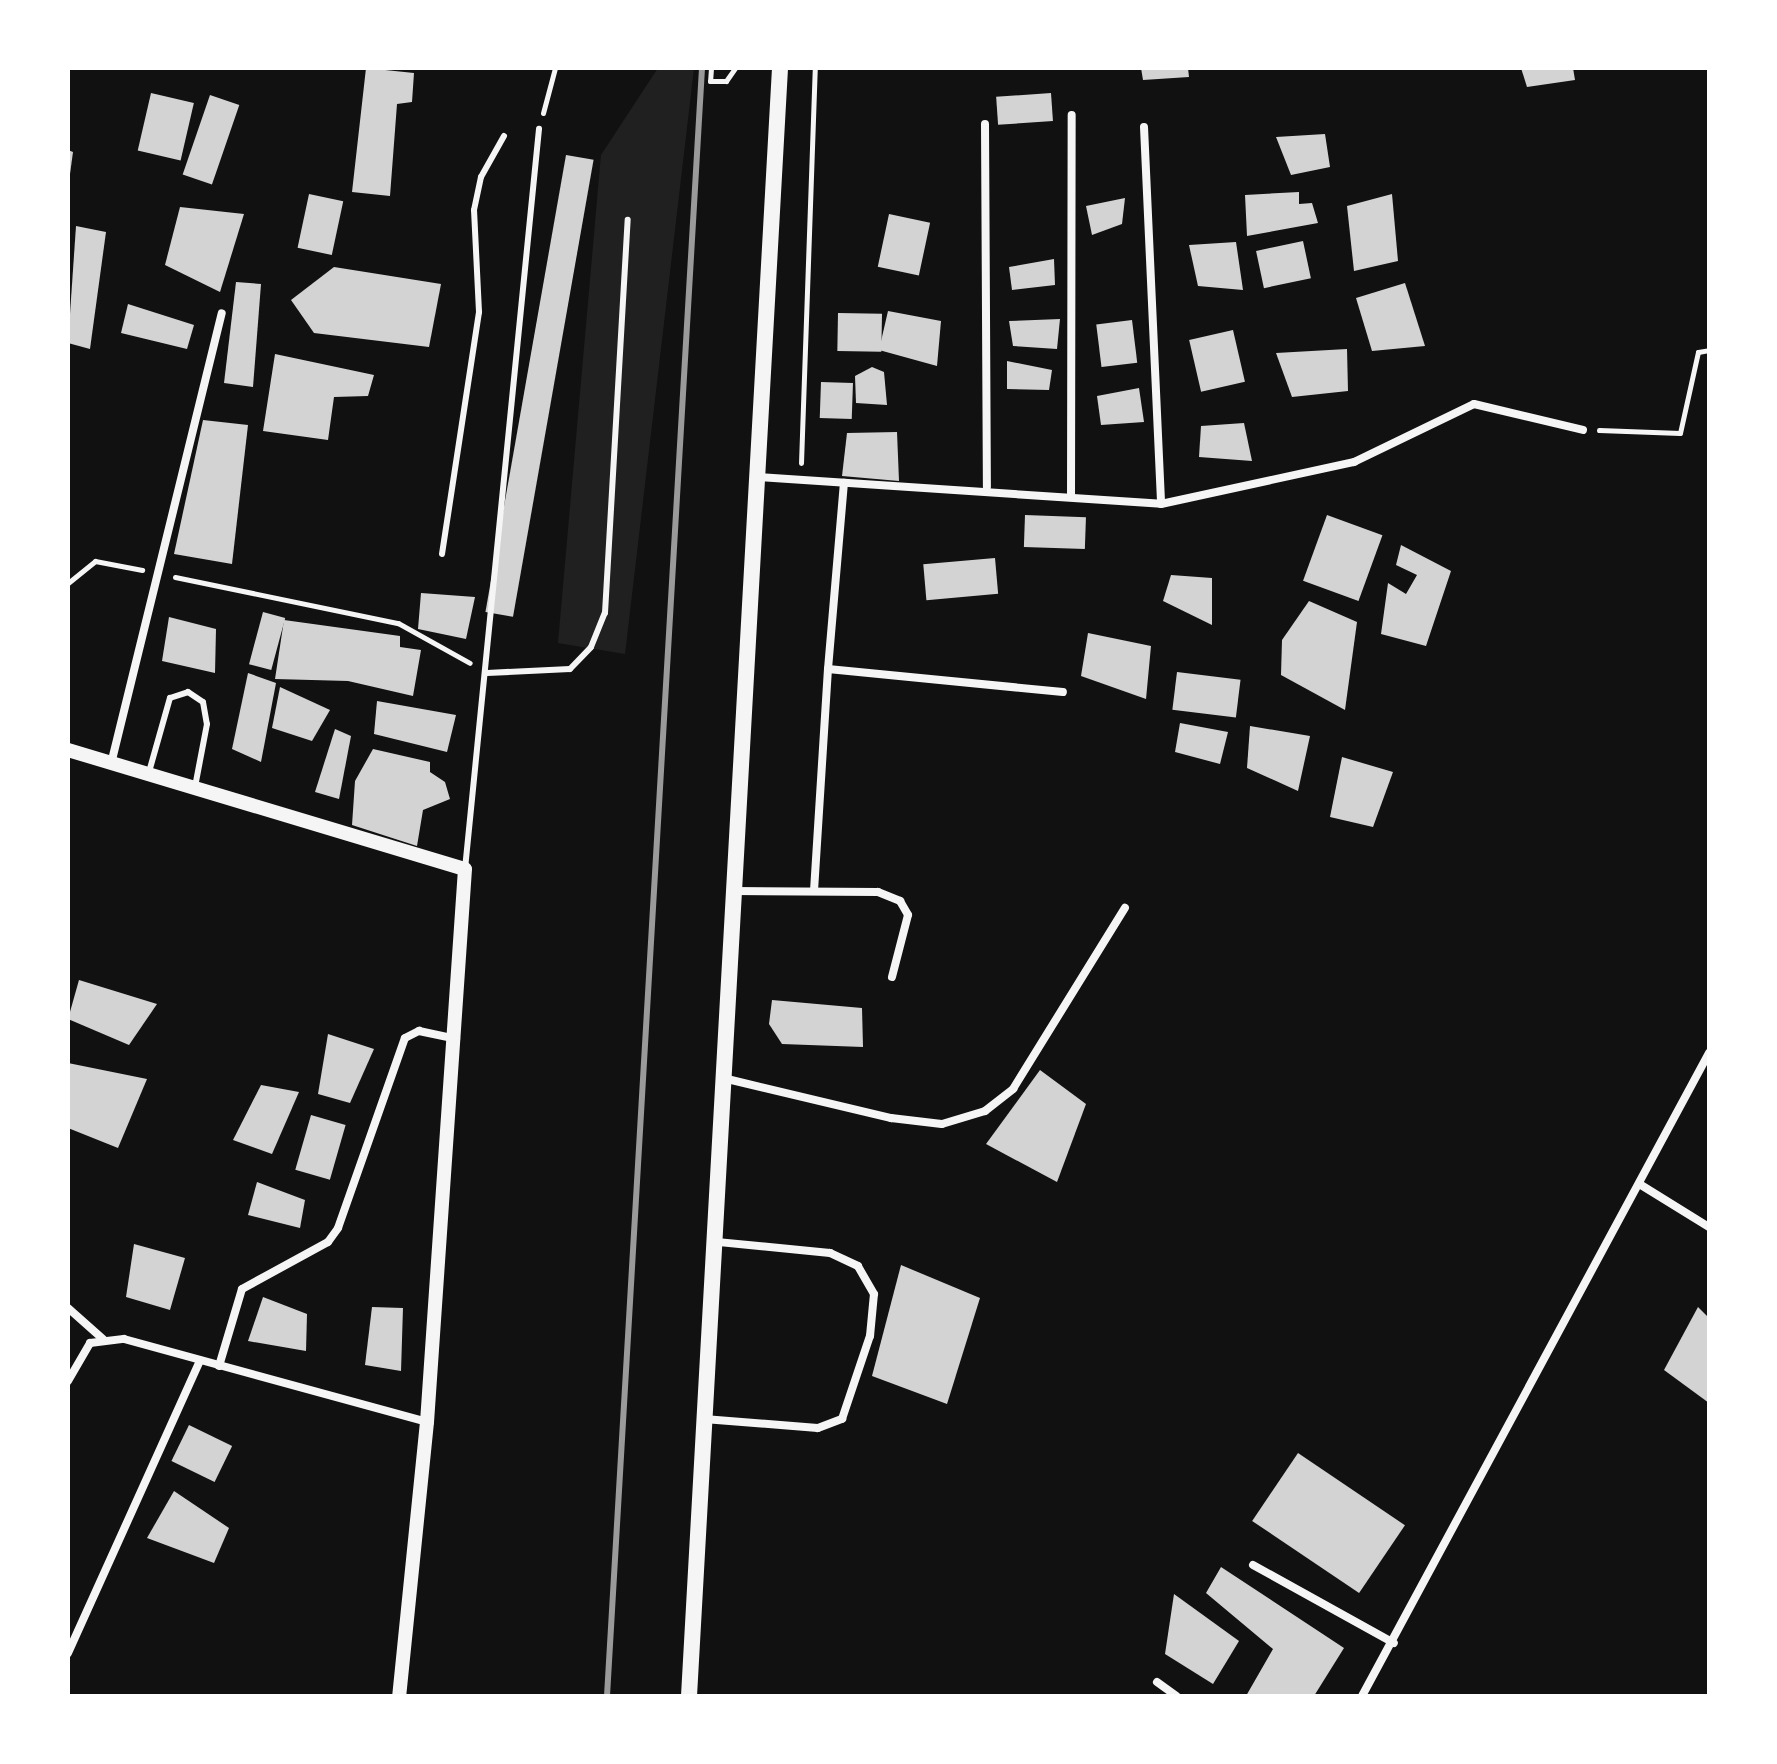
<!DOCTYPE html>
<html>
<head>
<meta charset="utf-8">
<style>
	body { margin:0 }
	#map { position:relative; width:1777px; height:1764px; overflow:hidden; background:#111; font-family:"DejaVu Sans",sans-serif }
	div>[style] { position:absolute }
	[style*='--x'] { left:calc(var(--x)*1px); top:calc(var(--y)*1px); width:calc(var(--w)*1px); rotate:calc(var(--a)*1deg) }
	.green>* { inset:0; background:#202020 }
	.building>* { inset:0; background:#d3d3d3; transform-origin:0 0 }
	.path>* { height:5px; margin:-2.5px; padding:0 2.5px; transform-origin:2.5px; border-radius:2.5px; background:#f5f5f5 }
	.service>* { height:6px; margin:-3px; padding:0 3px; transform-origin:3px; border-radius:3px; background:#f5f5f5 }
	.minor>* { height:8px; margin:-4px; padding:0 4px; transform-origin:4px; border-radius:4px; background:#f5f5f5 }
	.tertiary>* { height:14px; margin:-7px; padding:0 7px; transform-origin:7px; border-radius:7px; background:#f5f5f5 }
	.secondary>* { height:16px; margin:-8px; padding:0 8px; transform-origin:8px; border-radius:8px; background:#f5f5f5 }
	.rail>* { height:6px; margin:-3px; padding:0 3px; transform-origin:3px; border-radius:3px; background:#9a9a9a }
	span { translate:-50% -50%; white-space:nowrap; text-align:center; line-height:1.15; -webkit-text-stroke:8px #fff; paint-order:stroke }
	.frame { position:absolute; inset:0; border:70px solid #fff; pointer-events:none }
</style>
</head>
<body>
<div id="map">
	<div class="green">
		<i style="clip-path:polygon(658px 68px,694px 68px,625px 654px,558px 643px,601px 155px)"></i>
	</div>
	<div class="building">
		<i style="clip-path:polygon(366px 68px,414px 73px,412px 102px,397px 104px,390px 196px,352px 192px)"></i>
		<i style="clip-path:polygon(1141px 68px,1188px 68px,1189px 77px,1143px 80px)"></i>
		<i style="clip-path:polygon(1521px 68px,1573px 68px,1575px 80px,1527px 87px)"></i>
		<i style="left:151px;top:93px;width:44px;height:59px;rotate:13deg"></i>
		<i style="left:1051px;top:93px;width:28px;height:55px;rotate:86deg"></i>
		<i style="left:210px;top:95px;width:31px;height:84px;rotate:19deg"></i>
		<i style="clip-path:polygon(1325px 134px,1330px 167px,1291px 175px,1276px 137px)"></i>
		<i style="clip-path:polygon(68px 150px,73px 152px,70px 174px,68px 174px)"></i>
		<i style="left:566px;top:155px;width:28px;height:464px;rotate:10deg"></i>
		<i style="clip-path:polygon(1299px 192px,1299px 204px,1312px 203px,1318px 223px,1247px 236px,1245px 195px)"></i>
		<i style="left:309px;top:194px;width:35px;height:55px;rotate:12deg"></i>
		<i style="clip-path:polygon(1392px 194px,1398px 261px,1354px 271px,1347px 206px)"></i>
		<i style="clip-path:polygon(1125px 198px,1122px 224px,1092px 235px,1086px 206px)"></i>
		<i style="clip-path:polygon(180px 207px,244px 214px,220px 292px,165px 265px)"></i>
		<i style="left:889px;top:214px;width:42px;height:54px;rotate:12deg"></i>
		<i style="clip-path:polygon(76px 226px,106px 232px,90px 349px,68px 343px)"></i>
		<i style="left:1303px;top:241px;width:38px;height:48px;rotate:78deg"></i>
		<i style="clip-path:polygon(1236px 242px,1243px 290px,1198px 286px,1189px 245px)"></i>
		<i style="clip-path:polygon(1054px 259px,1055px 285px,1012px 290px,1009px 267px)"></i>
		<i style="clip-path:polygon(334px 267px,441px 284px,429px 347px,314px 333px,291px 300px)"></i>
		<i style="clip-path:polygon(236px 282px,261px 284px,253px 387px,224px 383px)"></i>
		<i style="clip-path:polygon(1405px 283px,1425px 346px,1372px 351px,1356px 298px)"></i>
		<i style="clip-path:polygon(128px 304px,194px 325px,187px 349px,121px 333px)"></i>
		<i style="clip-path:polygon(888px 311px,941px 321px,937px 366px,879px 350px)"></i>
		<i style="left:838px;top:313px;width:44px;height:38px;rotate:1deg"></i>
		<i style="clip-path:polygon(1060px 319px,1057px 349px,1013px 346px,1009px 321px)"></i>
		<i style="left:1132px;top:320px;width:43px;height:36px;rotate:83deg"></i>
		<i style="left:1233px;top:330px;width:53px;height:45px;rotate:77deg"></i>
		<i style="clip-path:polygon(1347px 349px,1348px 391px,1292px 397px,1276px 353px)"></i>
		<i style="clip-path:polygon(275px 354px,374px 375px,368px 396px,334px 397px,328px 440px,263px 431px)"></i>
		<i style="clip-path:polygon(1007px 361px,1052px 370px,1049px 390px,1007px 389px)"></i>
		<i style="clip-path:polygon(872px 367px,884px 372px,887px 405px,856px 403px,855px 376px)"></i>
		<i style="left:821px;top:382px;width:32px;height:36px;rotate:2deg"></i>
		<i style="clip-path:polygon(1139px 388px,1144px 422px,1101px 425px,1097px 396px)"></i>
		<i style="clip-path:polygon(203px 420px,248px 425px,232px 564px,174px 554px)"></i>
		<i style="clip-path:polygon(1244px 423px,1252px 461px,1199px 457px,1201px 426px)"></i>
		<i style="clip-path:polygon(897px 432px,899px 481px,842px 476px,847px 433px)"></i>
		<i style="left:1025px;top:515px;width:61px;height:32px;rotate:2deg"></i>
		<i style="left:1327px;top:515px;width:59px;height:70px;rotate:20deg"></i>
		<i style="clip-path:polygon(1401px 545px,1451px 571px,1426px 646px,1381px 634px,1388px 583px,1406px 594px,1417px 575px,1396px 565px)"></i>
		<i style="left:995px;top:558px;width:36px;height:72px;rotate:85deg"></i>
		<i style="clip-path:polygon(1171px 575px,1212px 578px,1212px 625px,1163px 601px)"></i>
		<i style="clip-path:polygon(421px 593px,475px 597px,466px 639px,418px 629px)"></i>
		<i style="clip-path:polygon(1309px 601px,1357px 622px,1345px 710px,1281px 675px,1282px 640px)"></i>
		<i style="left:263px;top:612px;width:23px;height:54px;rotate:15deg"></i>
		<i style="clip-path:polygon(169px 617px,216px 629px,215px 673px,162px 661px)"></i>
		<i style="clip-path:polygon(284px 620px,400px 636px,400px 647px,421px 650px,413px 696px,348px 681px,275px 679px)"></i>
		<i style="clip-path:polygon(1088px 633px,1151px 646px,1146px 699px,1081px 676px)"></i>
		<i style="left:1177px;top:672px;width:64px;height:38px;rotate:7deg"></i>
		<i style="clip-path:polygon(248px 673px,276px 683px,261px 762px,232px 749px)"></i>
		<i style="clip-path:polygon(280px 687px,330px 710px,312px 741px,272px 728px)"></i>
		<i style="clip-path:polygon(377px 701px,456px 715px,447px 752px,374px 734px)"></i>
		<i style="clip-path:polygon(1180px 723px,1228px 732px,1220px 764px,1175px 752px)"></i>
		<i style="clip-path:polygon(1250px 726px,1310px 736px,1298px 791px,1247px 768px)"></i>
		<i style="clip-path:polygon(335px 729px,351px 736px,339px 799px,315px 792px)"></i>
		<i style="clip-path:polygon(373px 749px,430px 762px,430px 772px,445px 782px,450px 799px,423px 810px,417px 846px,352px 825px,355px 781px)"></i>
		<i style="clip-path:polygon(1342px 757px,1393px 772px,1373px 827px,1330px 817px)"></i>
		<i style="clip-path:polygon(79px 980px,157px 1004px,129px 1045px,68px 1019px)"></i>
		<i style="clip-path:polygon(772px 1000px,862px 1008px,863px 1047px,782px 1044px,769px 1024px)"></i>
		<i style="clip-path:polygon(328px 1034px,374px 1049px,350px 1103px,318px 1094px)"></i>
		<i style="clip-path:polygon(68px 1063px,147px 1079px,118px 1148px,68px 1128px)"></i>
		<i style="clip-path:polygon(1040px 1070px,1086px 1104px,1057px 1182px,986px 1144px)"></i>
		<i style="clip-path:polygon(261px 1085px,299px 1092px,272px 1154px,233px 1140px)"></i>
		<i style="left:311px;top:1115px;width:36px;height:57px;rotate:16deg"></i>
		<i style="clip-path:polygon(257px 1182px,305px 1200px,300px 1228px,248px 1215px)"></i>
		<i style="clip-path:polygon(134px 1244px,185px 1258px,170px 1310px,126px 1297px)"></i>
		<i style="clip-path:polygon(901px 1265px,980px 1298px,947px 1404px,872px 1376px)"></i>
		<i style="clip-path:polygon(263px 1297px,307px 1314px,306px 1351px,248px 1341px)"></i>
		<i style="clip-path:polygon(372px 1307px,403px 1308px,401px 1371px,365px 1365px)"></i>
		<i style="clip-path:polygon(1698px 1307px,1709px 1318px,1709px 1403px,1664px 1370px)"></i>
		<i style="left:189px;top:1425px;width:48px;height:40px;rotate:26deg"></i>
		<i style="left:1298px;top:1453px;width:129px;height:82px;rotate:34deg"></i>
		<i style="clip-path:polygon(174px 1491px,229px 1528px,214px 1563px,147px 1538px)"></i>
		<i style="clip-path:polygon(1221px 1567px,1344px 1648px,1314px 1696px,1246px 1696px,1273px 1649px,1206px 1593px)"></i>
		<i style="clip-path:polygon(1174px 1594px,1239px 1641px,1213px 1684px,1165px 1654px)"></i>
	</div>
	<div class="path">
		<i style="--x:711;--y:68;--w:13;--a:94"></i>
		<i style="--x:710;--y:81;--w:16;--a:0"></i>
		<i style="--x:726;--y:81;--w:16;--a:-55"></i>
		<i style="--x:543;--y:113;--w:47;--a:-75.1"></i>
		<i style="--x:1599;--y:430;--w:81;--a:2.1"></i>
		<i style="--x:1680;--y:433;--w:83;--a:-77.5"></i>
		<i style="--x:1698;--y:352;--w:11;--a:-10"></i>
		<i style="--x:801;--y:463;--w:395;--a:-88"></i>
		<i style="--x:175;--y:577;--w:228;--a:11.7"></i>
		<i style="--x:398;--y:623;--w:82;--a:29.1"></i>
		<i style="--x:68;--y:583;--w:35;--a:-39"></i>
		<i style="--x:95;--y:561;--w:48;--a:10.8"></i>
	</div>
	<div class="service">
		<i style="--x:442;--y:554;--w:245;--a:-81.3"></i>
		<i style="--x:479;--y:312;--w:102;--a:-92.8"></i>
		<i style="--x:474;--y:210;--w:34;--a:-78"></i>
		<i style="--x:481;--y:177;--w:47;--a:-60.7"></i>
		<i style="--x:487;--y:673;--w:83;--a:-2.8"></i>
		<i style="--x:570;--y:669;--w:30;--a:-46"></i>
		<i style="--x:591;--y:647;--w:37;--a:-68"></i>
		<i style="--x:605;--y:613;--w:394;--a:-86.7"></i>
		<i style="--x:149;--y:772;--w:77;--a:-74.2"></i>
		<i style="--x:170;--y:698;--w:19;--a:-18"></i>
		<i style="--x:188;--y:692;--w:18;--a:34"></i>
		<i style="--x:203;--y:702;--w:22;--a:80"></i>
		<i style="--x:207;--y:724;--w:64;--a:100.8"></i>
		<i style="--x:465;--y:869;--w:744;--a:-84.29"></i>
	</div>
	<div class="minor">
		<i style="--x:985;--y:124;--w:363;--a:89.7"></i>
		<i style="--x:1144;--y:127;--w:377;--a:87.4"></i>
		<i style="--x:757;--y:477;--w:405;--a:3.8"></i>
		<i style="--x:1161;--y:504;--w:198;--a:-12.3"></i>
		<i style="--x:1354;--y:462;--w:133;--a:-25.8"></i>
		<i style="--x:1474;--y:404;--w:112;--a:13.4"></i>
		<i style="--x:1071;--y:497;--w:382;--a:-89.9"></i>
		<i style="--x:828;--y:669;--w:187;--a:-85.1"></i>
		<i style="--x:111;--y:764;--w:464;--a:-76.2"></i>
		<i style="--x:734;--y:891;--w:144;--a:0.4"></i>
		<i style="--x:878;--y:892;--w:24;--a:22"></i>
		<i style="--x:900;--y:901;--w:16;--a:60"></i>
		<i style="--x:908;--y:915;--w:64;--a:104.5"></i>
		<i style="--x:814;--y:891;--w:222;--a:-86.4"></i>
		<i style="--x:828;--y:669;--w:236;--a:5.6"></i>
		<i style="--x:723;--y:1078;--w:173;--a:13.4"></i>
		<i style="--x:891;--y:1118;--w:51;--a:6.7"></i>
		<i style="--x:942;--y:1124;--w:45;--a:-16.8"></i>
		<i style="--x:985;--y:1111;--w:36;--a:-38"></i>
		<i style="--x:1013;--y:1089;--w:213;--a:-58.3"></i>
		<i style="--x:1641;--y:1185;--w:80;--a:31.7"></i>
		<i style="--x:68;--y:1308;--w:47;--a:41.5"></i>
		<i style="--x:219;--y:1366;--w:80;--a:-73.4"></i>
		<i style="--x:242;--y:1289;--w:98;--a:-28.7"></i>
		<i style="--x:328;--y:1242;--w:17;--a:-54"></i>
		<i style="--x:338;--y:1228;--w:201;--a:-70.6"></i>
		<i style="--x:405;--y:1038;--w:16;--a:-27"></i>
		<i style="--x:419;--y:1031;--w:38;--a:12"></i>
		<i style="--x:68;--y:1381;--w:44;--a:-59.9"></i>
		<i style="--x:90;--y:1343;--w:34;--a:-7"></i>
		<i style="--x:124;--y:1339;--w:314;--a:15.3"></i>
		<i style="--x:704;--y:1419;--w:114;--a:4.5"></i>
		<i style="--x:818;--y:1428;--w:26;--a:-21"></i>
		<i style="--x:842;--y:1419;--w:88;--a:-71.4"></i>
		<i style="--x:870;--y:1336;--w:42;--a:-84.6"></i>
		<i style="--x:874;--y:1294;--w:32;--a:-120"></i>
		<i style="--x:858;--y:1266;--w:31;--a:-155"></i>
		<i style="--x:830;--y:1253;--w:114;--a:-174.4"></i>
		<i style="--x:1253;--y:1565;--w:161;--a:29"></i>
		<i style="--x:68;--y:1653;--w:321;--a:-65.7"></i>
		<i style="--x:1157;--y:1682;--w:24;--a:36"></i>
		<i style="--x:1362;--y:1696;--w:731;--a:-61.65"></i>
	</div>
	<div class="tertiary">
		<i style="--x:68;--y:750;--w:414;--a:16.7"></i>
		<i style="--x:465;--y:869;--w:554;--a:93.93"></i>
		<i style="--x:427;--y:1422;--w:275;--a:95.8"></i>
	</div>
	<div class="secondary">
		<i style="--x:689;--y:1696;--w:1631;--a:-86.8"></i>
	</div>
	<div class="rail">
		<i style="--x:607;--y:1696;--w:1631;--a:-86.66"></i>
	</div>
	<div class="frame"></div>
</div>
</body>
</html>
